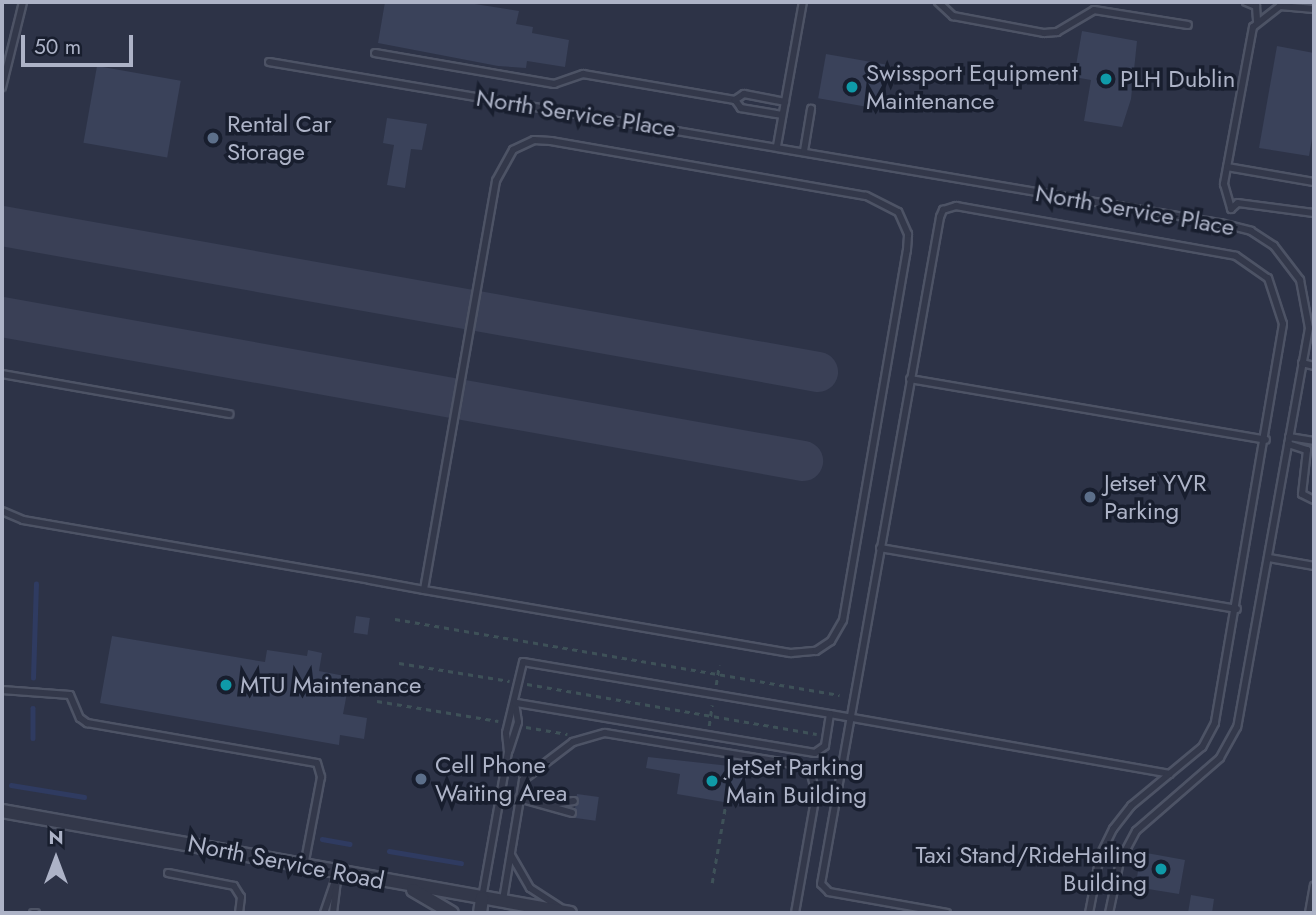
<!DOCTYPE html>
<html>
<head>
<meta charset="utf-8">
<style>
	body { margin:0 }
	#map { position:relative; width:1316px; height:915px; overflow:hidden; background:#1f263a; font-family:Jost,sans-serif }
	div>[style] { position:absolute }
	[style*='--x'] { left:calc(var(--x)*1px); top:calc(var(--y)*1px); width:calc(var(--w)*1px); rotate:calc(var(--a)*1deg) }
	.airport>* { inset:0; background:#2d3347; transform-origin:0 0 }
	.stream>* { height:4.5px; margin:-2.25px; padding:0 2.25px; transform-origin:2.25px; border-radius:2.25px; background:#2f3b61 }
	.taxiway>* { height:40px; margin:-20px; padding:0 20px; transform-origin:20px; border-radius:20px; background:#3a4056 }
	.building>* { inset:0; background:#3a425a; transform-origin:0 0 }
	.path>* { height:2.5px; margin-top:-1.25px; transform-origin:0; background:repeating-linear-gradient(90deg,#3e5158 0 5px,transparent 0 10px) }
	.roads { filter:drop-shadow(2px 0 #4d5365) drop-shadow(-2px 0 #4d5365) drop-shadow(0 2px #4d5365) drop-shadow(0 -2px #4d5365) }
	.lane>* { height:6px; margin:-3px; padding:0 3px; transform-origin:3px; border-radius:3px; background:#33384a }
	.street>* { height:12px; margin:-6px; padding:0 6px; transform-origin:6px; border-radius:6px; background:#33384a }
	.dots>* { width:19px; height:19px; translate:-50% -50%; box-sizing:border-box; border:4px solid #181e2e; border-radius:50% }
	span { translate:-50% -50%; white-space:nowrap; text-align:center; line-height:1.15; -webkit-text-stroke:7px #181e2e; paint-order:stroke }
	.poi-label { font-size:24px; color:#adb3c7 }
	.left { translate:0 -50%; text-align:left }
	.right { translate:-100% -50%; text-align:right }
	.street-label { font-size:24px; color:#adb3c7 }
	.frame { position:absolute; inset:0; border:4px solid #adb3c7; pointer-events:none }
	.north { position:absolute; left:21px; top:824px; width:70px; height:70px; -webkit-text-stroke:5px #181e2e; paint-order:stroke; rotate:0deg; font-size:19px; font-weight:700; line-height:28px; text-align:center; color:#adb3c7 }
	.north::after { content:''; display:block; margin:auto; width:24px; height:32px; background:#adb3c7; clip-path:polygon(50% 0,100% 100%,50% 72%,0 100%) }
	.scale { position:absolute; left:21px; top:35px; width:112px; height:32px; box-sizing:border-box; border:4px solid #adb3c7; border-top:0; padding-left:9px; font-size:21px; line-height:24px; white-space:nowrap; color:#adb3c7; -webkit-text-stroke:5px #181e2e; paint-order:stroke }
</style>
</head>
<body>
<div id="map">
	<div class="airport">
		<i style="left:2px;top:2px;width:1312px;height:911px"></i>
	</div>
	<div class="stream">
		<i style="--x:33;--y:678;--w:94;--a:-88.2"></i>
		<i style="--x:33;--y:708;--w:30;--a:90"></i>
		<i style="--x:11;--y:785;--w:74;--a:9.3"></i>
		<i style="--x:322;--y:839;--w:28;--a:10"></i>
		<i style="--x:389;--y:851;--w:73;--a:9.5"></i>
	</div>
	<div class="taxiway">
		<i style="--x:2;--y:226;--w:829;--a:10.14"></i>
		<i style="--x:2;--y:317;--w:814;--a:10.19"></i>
	</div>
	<div class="building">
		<i style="clip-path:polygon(385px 2px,462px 2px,519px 11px,516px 24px,533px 27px,532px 33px,569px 40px,565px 67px,527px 61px,526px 68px,498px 66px,378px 43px)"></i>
		<i style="clip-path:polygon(1082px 31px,1137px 41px,1131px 99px,1122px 127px,1084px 121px,1091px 80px,1074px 77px)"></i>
		<i style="clip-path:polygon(1277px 46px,1314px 53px,1314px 127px,1309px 156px,1259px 148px)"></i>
		<i style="left:826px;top:54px;width:62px;height:45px;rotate:10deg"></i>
		<i style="left:97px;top:66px;width:85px;height:78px;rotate:10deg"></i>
		<i style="clip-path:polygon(387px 118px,427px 124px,422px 150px,411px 149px,405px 188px,387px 185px,394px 145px,383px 143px)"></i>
		<i style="left:356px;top:616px;width:14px;height:17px;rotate:8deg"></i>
		<i style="clip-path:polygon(112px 636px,265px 662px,267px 650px,307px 656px,308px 650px,322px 653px,319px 671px,350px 677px,343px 714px,367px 718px,364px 739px,340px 735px,339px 745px,100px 703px)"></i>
		<i style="clip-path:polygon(648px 757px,748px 768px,741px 805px,677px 794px,680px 774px,646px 768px)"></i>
		<i style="left:577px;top:794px;width:22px;height:24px;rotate:8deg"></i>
		<i style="clip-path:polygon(1141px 852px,1185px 860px,1179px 894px,1142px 888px,1143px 878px,1137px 877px)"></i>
		<i style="clip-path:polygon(1191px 895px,1214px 899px,1212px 913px,1188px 913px)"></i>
	</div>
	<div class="path">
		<i style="--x:395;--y:619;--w:451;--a:9.7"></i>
		<i style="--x:399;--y:663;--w:112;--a:9.2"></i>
		<i style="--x:527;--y:684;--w:294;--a:9.8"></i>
		<i style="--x:716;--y:685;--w:20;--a:-81"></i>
		<i style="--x:377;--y:701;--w:123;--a:9.4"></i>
		<i style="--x:709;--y:726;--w:21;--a:-82"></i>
		<i style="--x:526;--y:727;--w:42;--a:9.7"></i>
		<i style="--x:712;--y:883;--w:82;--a:-80.2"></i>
	</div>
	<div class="roads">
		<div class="lane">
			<i style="--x:938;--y:2;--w:21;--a:43"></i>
			<i style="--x:953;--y:16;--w:93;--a:10.6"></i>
			<i style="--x:1044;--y:33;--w:13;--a:-4"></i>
			<i style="--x:1057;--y:32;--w:43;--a:-30.7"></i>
			<i style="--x:1094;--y:10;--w:95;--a:9.1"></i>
			<i style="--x:1246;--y:2;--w:11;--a:22"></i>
			<i style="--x:1256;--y:6;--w:16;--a:86"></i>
			<i style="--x:1314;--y:9;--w:34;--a:-175"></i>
			<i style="--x:1280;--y:6;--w:34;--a:142"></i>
			<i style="--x:1253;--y:27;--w:160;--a:100.5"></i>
			<i style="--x:1224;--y:184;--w:26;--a:74"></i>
			<i style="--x:1231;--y:209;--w:9;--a:-41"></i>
			<i style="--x:1238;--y:203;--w:77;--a:7.5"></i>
			<i style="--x:375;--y:53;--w:182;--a:9.8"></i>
			<i style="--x:554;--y:84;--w:31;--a:-19"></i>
			<i style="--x:583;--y:74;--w:154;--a:9.7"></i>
			<i style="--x:269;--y:62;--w:965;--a:9.61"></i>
			<i style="--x:1220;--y:223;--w:32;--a:14"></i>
			<i style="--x:1251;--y:231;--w:27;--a:33"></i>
			<i style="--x:1274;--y:246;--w:43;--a:52.6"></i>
			<i style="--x:1300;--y:280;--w:49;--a:79.4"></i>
			<i style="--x:1309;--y:328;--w:405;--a:100.2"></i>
			<i style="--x:1237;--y:727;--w:35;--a:119"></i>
			<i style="--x:1220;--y:758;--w:111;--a:139"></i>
			<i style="--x:1136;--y:831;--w:34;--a:118"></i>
			<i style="--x:1120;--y:861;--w:53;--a:101.9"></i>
			<i style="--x:2;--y:87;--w:88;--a:-76.1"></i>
			<i style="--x:782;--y:115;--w:42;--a:-170.3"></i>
			<i style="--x:741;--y:108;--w:10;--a:-127"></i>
			<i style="--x:735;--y:100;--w:11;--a:-34"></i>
			<i style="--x:744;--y:94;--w:42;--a:11"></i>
			<i style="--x:777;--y:146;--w:146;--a:-79.8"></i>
			<i style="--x:804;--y:151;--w:43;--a:-80.5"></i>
			<i style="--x:1227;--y:167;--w:88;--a:9.8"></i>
			<i style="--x:1302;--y:363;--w:12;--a:14"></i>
			<i style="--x:2;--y:374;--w:231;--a:10"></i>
			<i style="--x:910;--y:379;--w:361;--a:9.7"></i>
			<i style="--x:1289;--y:437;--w:25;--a:9"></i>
			<i style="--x:1288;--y:444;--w:20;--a:18"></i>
			<i style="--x:1307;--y:450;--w:44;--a:96.5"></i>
			<i style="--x:1302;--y:494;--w:13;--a:27"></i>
			<i style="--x:2;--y:511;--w:23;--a:23"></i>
			<i style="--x:23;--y:520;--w:352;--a:9.8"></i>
			<i style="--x:370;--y:580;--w:55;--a:10.5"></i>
			<i style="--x:424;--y:590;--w:54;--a:9.6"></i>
			<i style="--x:477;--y:599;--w:319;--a:9.8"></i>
			<i style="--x:791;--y:653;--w:25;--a:-5"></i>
			<i style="--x:816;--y:651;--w:18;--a:-34"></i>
			<i style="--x:831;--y:641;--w:24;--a:-60"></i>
			<i style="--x:843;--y:620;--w:375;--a:-80.2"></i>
			<i style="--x:907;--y:250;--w:16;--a:-86"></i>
			<i style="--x:908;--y:234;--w:24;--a:-114"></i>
			<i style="--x:898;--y:212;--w:36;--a:-153"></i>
			<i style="--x:866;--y:196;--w:320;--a:-170.1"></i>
			<i style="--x:551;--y:141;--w:17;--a:-177"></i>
			<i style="--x:534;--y:140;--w:23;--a:155"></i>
			<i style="--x:513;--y:150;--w:35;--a:119"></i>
			<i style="--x:496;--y:181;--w:415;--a:100"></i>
			<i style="--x:880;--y:548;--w:362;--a:9.7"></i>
			<i style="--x:1269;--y:558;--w:46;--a:10.1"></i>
			<i style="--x:2;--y:690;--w:68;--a:4.2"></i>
			<i style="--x:70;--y:695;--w:25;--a:67"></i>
			<i style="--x:80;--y:718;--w:9;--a:36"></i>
			<i style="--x:87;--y:723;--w:233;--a:9.9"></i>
			<i style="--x:317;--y:763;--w:15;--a:74"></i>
			<i style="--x:321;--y:777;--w:91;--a:100.8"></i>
			<i style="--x:830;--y:714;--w:345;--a:10"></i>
			<i style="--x:509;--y:750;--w:29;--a:-72"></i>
			<i style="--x:518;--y:722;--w:19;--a:-99"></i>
			<i style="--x:816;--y:794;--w:20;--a:9"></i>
			<i style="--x:519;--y:798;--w:55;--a:15.8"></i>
			<i style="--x:552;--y:804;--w:22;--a:-8"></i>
			<i style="--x:511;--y:855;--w:38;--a:60"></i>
			<i style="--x:530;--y:888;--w:35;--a:33"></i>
			<i style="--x:168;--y:873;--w:67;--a:11.1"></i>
			<i style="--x:234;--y:886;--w:13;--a:58"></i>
			<i style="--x:241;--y:897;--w:16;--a:97"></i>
			<i style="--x:482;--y:898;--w:148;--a:-79.9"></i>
			<i style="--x:508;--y:752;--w:19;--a:-96"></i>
			<i style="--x:506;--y:733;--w:73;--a:-76.5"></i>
			<i style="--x:523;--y:662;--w:311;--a:9.6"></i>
			<i style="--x:830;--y:714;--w:32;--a:99"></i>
			<i style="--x:825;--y:746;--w:12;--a:145"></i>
			<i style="--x:815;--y:753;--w:304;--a:-170.5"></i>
			<i style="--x:503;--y:900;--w:122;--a:-80.5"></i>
			<i style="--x:523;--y:780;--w:63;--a:-37.2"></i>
			<i style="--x:573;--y:742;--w:33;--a:-16"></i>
			<i style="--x:605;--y:733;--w:196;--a:9.4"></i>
			<i style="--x:798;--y:765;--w:16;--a:35"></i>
			<i style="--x:811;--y:774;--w:21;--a:76"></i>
			<i style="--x:816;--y:794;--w:121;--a:100"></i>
			<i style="--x:33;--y:913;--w:3;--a:0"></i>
			<i style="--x:324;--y:913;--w:43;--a:-71.1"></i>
			<i style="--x:333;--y:913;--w:39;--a:-83"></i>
			<i style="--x:947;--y:913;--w:120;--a:-169.9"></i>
			<i style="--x:829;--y:892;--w:11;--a:-135"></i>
			<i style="--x:821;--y:884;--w:678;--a:-79.88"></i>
			<i style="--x:940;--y:217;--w:8;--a:-67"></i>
			<i style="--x:943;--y:210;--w:14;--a:-17"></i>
			<i style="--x:956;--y:206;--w:284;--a:10.1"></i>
			<i style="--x:1236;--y:256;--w:39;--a:35"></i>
			<i style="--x:1268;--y:278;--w:48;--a:71.9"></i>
			<i style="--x:1283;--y:324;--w:405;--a:99.7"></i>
			<i style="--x:1215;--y:723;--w:27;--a:118"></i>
			<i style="--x:1202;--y:747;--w:92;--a:140.3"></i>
			<i style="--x:1131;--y:806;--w:29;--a:128"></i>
			<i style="--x:1113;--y:829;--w:30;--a:116"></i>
			<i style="--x:1100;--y:856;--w:58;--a:100.9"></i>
			<i style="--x:1309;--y:913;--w:28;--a:-80"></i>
		</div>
		<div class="street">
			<i style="--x:2;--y:811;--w:577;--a:10.18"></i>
			<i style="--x:413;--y:890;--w:45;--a:30.5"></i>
			<i style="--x:480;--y:913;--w:15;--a:-82"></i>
		</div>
	</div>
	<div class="dots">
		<i style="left:1106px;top:79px;background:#0f9aa8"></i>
		<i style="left:852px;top:87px;background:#0f9aa8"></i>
		<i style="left:213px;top:138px;background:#5c6f8a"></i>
		<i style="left:1090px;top:497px;background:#5c6f8a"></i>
		<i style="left:226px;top:685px;background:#0f9aa8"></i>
		<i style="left:421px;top:779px;background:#5c6f8a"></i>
		<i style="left:712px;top:781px;background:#0f9aa8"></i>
		<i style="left:1161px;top:869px;background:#0f9aa8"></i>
	</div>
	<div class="poi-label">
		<span class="left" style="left:866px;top:87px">Swissport Equipment<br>Maintenance</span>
		<span class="left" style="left:1120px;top:79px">PLH Dublin</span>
		<span class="left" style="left:227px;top:138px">Rental Car<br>Storage</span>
		<span class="left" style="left:1104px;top:497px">Jetset YVR<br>Parking</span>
		<span class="left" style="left:240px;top:685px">MTU Maintenance</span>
		<span class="left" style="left:435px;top:779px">Cell Phone<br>Waiting Area</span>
		<span class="left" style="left:726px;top:781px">JetSet Parking<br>Main Building</span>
		<span class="right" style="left:1147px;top:869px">Taxi Stand/RideHailing<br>Building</span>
	</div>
	<div class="street-label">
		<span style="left:576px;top:113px;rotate:9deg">North Service Place</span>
		<span style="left:1135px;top:210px;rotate:10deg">North Service Place</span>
		<span style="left:286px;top:862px;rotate:11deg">North Service Road</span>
	</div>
	<div class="frame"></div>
	<div class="north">N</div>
	<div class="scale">50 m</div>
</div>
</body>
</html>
